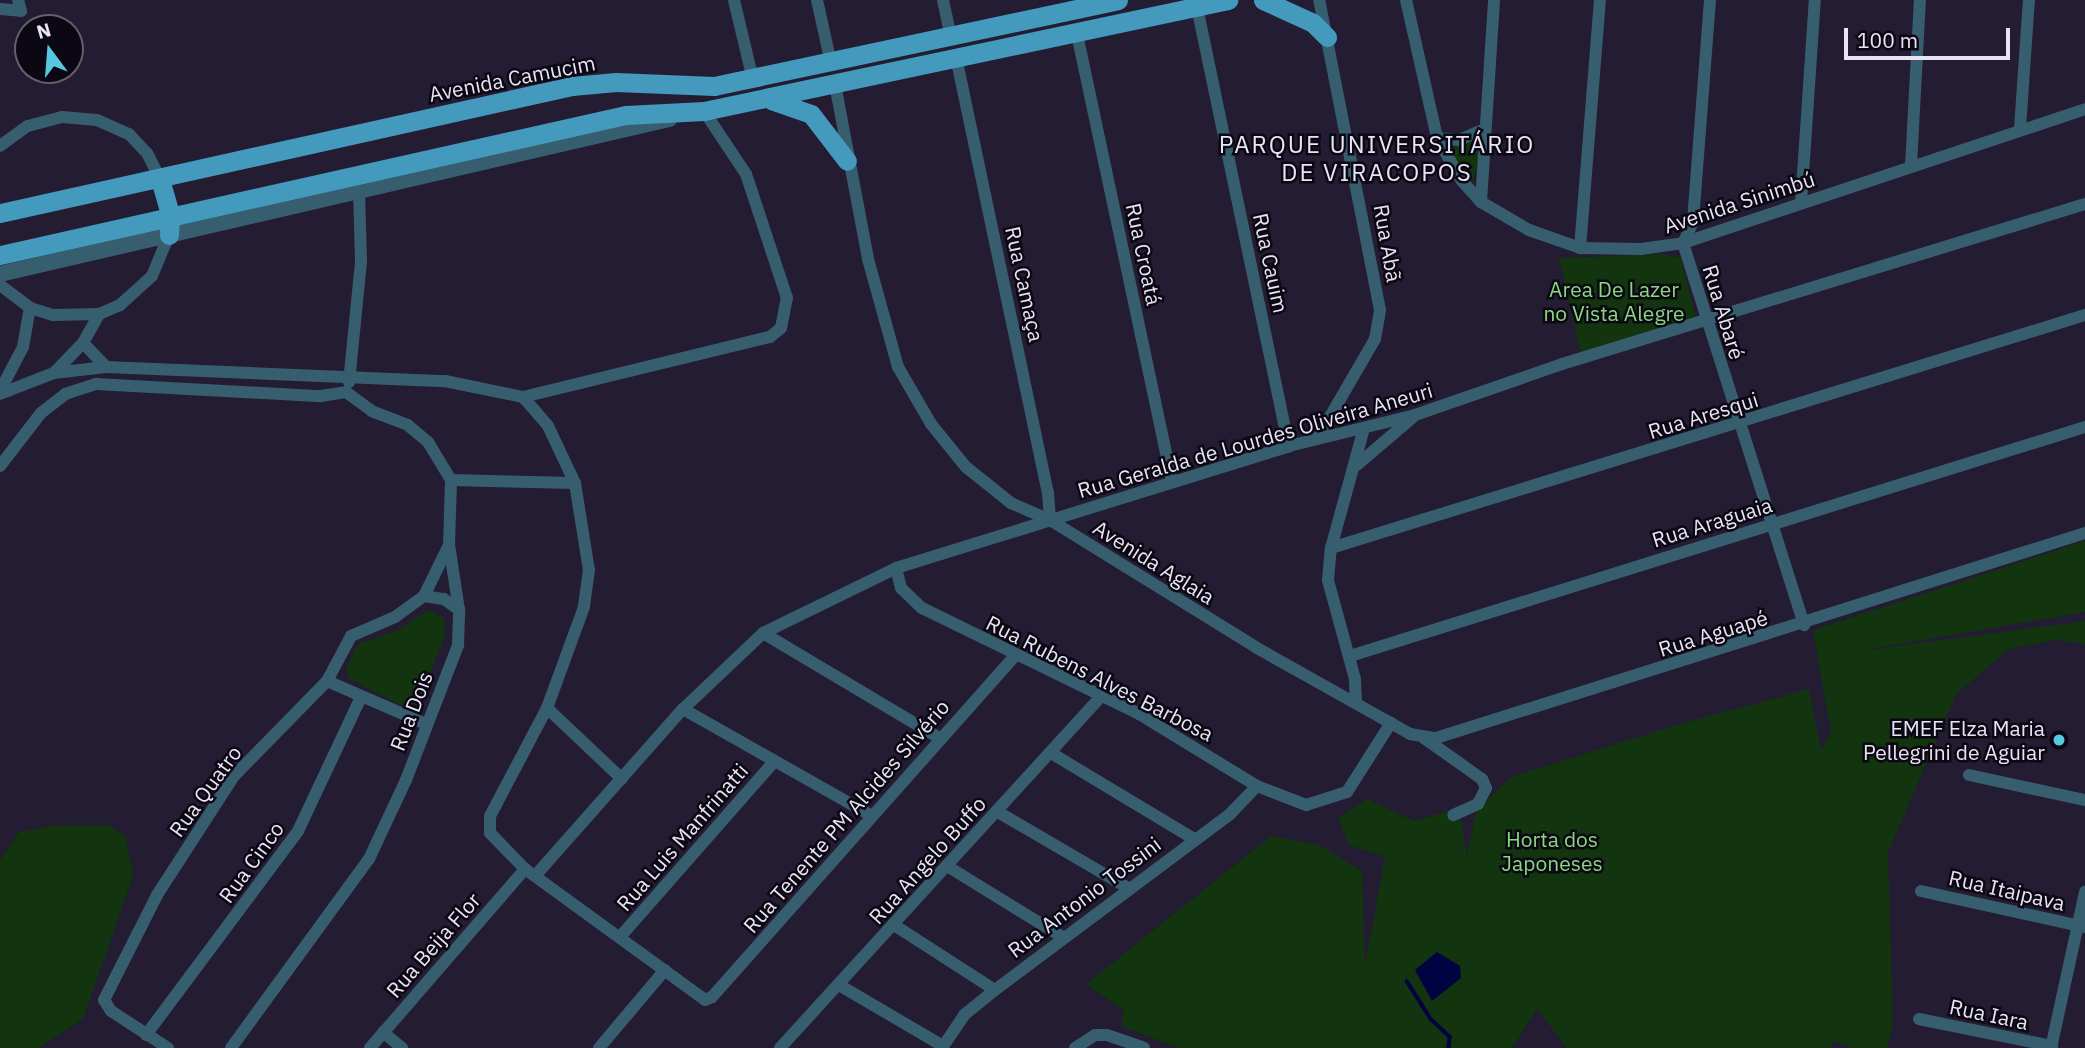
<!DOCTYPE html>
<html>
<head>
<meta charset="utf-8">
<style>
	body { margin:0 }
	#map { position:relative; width:2085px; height:1048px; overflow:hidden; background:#231c33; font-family:"IBM Plex Sans",sans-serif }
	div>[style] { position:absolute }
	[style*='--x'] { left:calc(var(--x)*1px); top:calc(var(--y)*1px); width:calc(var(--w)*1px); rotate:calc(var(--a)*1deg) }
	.green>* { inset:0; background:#12340f }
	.water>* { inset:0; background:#000342 }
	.stream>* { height:3.5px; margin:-1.75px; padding:0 1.75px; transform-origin:1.75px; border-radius:1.75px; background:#000342 }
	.minor>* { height:12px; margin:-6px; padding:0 6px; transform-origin:6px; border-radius:6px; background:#375e6e }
	.tertiary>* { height:16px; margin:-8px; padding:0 8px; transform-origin:8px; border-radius:8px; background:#375e6e }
	.primary>* { height:19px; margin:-9.5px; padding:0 9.5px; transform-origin:9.5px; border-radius:9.5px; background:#439abc }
	.dots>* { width:19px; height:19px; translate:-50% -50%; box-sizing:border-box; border:4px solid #0b0813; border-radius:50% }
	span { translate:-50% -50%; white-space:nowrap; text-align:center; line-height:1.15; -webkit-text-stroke:5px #0b0813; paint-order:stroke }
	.street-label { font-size:21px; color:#e8e4f4 }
	.park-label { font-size:21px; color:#89d880 }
	.poi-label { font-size:21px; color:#e8e4f4 }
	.right { translate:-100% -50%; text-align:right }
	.quarter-label { font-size:24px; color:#e8e4f4; letter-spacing:2px }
	.north { position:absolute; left:14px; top:14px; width:70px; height:70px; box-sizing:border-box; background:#0b0813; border:2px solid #63606d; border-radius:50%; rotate:344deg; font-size:19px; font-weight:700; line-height:28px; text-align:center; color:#e8e4f4 }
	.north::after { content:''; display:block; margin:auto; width:24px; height:32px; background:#56c9e1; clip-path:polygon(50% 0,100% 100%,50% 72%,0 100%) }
	.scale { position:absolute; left:1844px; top:28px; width:166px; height:32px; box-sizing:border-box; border:4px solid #e8e4f4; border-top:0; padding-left:9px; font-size:21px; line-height:24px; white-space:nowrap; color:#e8e4f4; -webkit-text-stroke:5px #0b0813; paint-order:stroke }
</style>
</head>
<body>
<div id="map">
	<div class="green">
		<i style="clip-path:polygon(1478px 138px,1478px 163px,1474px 179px,1468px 180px,1452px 160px,1451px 148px)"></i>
		<i style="clip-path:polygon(1662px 254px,1681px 258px,1697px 322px,1581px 354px,1559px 258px)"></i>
		<i style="clip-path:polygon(2085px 541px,2085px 612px,1853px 652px,2085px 621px,2085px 644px,2055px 640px,2009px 649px,1956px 694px,1888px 852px,1893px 1021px,1888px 1048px,1851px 1048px,1834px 1041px,1831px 1048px,1567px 1048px,1537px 1009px,1512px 1048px,1179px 1048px,1121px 1026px,1124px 1011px,1086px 984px,1271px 836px,1319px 845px,1362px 871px,1365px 965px,1385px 857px,1349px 845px,1338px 818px,1367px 799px,1414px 821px,1459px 808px,1467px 856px,1476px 811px,1511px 777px,1676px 725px,1809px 689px,1821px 750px,1831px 733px,1813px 630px)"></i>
		<i style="clip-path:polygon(428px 610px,444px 618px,445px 634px,419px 703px,403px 706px,349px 679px,346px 669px,357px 645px,400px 629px)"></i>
		<i style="clip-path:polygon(57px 825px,109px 825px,126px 837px,133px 876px,83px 1019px,39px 1048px,0 1048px,0 860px,19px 832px)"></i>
	</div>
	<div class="water">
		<i style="clip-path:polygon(1437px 952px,1460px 966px,1461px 978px,1432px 1001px,1415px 970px)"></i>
	</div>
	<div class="stream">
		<i style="--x:1407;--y:981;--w:45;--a:57.7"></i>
		<i style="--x:1431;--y:1019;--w:26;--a:43"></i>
		<i style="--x:1450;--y:1037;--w:11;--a:95"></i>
	</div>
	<div class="minor">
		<i style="--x:734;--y:0;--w:82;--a:76.6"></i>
		<i style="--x:817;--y:0;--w:65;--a:77.5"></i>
		<i style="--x:943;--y:0;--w:35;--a:78"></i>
		<i style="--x:1406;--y:0;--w:141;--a:77.3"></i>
		<i style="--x:1437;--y:138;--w:50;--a:59.8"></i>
		<i style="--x:1462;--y:181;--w:28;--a:48"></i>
		<i style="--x:1481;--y:202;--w:56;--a:30.3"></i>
		<i style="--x:1529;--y:230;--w:54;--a:19.4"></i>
		<i style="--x:1580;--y:248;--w:61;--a:0.9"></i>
		<i style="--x:1641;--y:249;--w:42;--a:-8.1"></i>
		<i style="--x:1683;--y:243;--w:424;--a:-18.4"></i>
		<i style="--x:1710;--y:0;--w:223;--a:94.4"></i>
		<i style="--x:1693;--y:222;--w:23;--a:115"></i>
		<i style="--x:1683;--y:243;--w:401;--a:72.4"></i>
		<i style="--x:1197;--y:7;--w:449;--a:78.2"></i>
		<i style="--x:0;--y:9;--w:21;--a:5"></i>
		<i style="--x:21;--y:11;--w:11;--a:-105"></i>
		<i style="--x:1077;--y:34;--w:458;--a:78"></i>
		<i style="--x:956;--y:57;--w:445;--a:78.1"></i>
		<i style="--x:1048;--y:492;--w:28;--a:86"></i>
		<i style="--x:835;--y:84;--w:178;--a:79.3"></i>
		<i style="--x:868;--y:259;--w:112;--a:74.5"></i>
		<i style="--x:898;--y:367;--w:66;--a:59.9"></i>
		<i style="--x:931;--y:424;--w:55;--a:50.9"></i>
		<i style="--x:966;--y:467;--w:58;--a:38.7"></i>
		<i style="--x:1011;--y:503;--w:43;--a:23.6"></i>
		<i style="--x:1050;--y:520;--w:243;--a:31.7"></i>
		<i style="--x:1257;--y:648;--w:176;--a:29.3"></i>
		<i style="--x:1410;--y:734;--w:26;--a:9"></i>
		<i style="--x:1436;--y:738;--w:681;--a:-17.53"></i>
		<i style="--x:2020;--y:128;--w:128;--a:-86"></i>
		<i style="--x:1437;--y:138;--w:22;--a:5"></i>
		<i style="--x:1459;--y:140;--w:28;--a:-23"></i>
		<i style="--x:0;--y:146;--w:34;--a:-36"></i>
		<i style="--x:28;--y:126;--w:35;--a:-15"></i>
		<i style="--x:62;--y:117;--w:35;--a:5"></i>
		<i style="--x:97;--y:120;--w:35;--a:24"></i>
		<i style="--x:129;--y:134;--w:26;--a:47"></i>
		<i style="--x:147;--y:153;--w:29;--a:63"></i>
		<i style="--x:1911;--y:165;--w:165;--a:-86.9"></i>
		<i style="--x:1481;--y:202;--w:202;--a:-86.3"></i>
		<i style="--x:1801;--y:203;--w:203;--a:-86.1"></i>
		<i style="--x:1580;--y:248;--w:249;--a:-85.4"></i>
		<i style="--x:0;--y:285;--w:38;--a:37"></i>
		<i style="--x:30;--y:308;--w:24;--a:17"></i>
		<i style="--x:53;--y:315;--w:46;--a:-1.2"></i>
		<i style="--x:99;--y:314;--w:23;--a:-23"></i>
		<i style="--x:120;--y:305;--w:43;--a:-42.2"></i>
		<i style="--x:152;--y:276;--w:44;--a:-67.5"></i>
		<i style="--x:83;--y:343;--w:33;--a:46"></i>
		<i style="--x:106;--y:367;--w:339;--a:2.4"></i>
		<i style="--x:445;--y:381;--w:80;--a:11.6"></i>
		<i style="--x:523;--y:397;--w:38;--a:49"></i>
		<i style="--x:548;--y:426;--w:63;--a:64.7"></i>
		<i style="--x:575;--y:483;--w:88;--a:80.9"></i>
		<i style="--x:589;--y:570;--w:37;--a:98"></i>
		<i style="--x:584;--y:607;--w:108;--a:110.1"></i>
		<i style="--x:547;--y:708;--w:122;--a:117.8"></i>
		<i style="--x:490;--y:816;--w:17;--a:90"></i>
		<i style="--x:490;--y:833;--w:50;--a:45.8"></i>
		<i style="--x:525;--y:869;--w:223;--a:36"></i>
		<i style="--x:705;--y:1000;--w:8;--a:-23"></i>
		<i style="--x:712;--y:997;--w:455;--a:-48.4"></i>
		<i style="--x:54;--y:373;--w:52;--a:-6.6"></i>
		<i style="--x:349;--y:382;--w:122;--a:-84.3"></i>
		<i style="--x:361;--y:261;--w:70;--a:-91.6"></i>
		<i style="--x:0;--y:391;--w:50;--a:-62.4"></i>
		<i style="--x:23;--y:347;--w:40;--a:-80"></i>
		<i style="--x:0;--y:394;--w:58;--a:-21.3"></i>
		<i style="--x:54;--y:373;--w:42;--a:-46"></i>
		<i style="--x:83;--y:343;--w:33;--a:-61"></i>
		<i style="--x:523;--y:397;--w:254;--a:-13.7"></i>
		<i style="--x:770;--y:337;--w:14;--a:-39"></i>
		<i style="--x:781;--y:328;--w:31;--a:-79"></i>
		<i style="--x:787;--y:298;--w:131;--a:-108.3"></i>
		<i style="--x:746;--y:174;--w:76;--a:-123.7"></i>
		<i style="--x:1317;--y:439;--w:116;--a:-59.9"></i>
		<i style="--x:1375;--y:339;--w:29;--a:-80"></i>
		<i style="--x:1380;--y:310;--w:316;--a:-101.1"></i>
		<i style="--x:1357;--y:465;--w:74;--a:-40.6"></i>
		<i style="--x:0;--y:466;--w:67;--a:-52.3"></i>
		<i style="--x:41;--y:413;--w:31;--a:-38"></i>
		<i style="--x:65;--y:394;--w:33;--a:-18"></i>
		<i style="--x:96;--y:384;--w:225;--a:3.1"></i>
		<i style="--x:321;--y:396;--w:25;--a:-9"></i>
		<i style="--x:451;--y:480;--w:124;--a:1.4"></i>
		<i style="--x:1331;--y:548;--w:789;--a:-17.17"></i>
		<i style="--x:896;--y:568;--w:21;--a:76"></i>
		<i style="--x:901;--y:588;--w:29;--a:44"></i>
		<i style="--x:922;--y:608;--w:242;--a:26"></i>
		<i style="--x:1139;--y:714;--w:138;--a:31.4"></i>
		<i style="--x:1257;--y:786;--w:53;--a:21.2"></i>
		<i style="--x:1306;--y:805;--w:43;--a:-17.6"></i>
		<i style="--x:1347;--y:792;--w:82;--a:-57.5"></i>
		<i style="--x:424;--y:596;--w:20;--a:9"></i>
		<i style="--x:444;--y:599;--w:19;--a:36"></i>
		<i style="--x:763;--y:633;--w:205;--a:30.8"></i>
		<i style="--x:1350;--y:656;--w:770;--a:-17.31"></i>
		<i style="--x:327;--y:681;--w:108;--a:23.5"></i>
		<i style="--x:1356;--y:701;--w:22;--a:-93"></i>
		<i style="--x:1355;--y:679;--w:103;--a:-105.3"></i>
		<i style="--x:1328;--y:580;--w:32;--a:-85"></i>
		<i style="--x:1331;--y:548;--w:124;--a:-74.6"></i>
		<i style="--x:547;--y:708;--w:103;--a:43.4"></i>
		<i style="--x:683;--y:709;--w:217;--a:29.5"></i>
		<i style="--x:1424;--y:738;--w:71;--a:35.3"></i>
		<i style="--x:1482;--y:779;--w:10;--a:66"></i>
		<i style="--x:1486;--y:788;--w:18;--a:117"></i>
		<i style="--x:1478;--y:804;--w:27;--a:156"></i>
		<i style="--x:1051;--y:753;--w:167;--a:31"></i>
		<i style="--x:1969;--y:775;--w:119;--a:12.2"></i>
		<i style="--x:998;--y:812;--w:151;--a:30.3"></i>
		<i style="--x:947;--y:866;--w:134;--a:31.6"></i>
		<i style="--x:535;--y:876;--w:223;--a:-48.5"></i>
		<i style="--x:683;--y:709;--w:110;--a:-43.5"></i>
		<i style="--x:763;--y:633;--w:148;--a:-26"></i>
		<i style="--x:896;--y:568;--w:412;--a:-17.2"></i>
		<i style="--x:1289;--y:446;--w:130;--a:-13.8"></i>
		<i style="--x:1415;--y:415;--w:156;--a:-19.1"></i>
		<i style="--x:1562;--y:364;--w:547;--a:-17.01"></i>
		<i style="--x:1921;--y:891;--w:168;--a:12.4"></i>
		<i style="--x:894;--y:925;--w:120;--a:32.8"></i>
		<i style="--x:620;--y:937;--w:232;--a:-48.7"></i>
		<i style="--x:839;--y:985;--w:121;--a:30.4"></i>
		<i style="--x:1919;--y:1019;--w:136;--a:11.5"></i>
		<i style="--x:383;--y:1032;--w:25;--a:40"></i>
		<i style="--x:146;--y:1035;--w:254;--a:-53.3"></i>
		<i style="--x:298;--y:831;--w:148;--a:-64.8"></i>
		<i style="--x:168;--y:1048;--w:68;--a:-147"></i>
		<i style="--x:111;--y:1011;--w:13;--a:-122"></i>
		<i style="--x:104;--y:1000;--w:118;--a:-63.2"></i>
		<i style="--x:157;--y:895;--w:142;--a:-57.1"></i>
		<i style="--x:234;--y:776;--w:133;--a:-45.6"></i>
		<i style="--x:327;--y:681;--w:51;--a:-61.9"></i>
		<i style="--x:351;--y:636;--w:48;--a:-23.4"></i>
		<i style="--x:395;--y:617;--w:36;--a:-36"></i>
		<i style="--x:424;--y:596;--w:57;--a:-63.9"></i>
		<i style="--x:231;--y:1048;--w:234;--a:-53.9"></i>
		<i style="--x:369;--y:859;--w:87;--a:-64.9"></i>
		<i style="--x:406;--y:780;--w:145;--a:-68.9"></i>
		<i style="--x:458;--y:645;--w:35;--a:-88"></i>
		<i style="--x:459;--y:610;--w:66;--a:-98.7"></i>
		<i style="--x:449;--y:545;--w:65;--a:-88.2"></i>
		<i style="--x:451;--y:480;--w:44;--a:-121.2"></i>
		<i style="--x:428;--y:442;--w:26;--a:-140"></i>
		<i style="--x:408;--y:425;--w:39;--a:-159"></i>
		<i style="--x:372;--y:411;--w:32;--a:-144"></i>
		<i style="--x:370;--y:1048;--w:237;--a:-49.1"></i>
		<i style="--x:599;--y:1048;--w:102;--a:-49.8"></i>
		<i style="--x:780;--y:1048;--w:475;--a:-47.6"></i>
		<i style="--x:942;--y:1048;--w:40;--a:-56"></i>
		<i style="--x:964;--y:1015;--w:40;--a:-39"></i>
		<i style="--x:995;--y:990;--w:294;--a:-36.8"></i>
		<i style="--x:1230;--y:814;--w:39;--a:-46"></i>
		<i style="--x:1075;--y:1048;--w:24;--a:-33"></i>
		<i style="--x:1095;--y:1035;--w:12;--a:0"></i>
		<i style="--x:1107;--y:1035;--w:39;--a:19"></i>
		<i style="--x:2051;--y:1048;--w:160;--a:-77.7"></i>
	</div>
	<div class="tertiary">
		<i style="--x:0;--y:274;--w:687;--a:-13.04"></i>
	</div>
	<div class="primary">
		<i style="--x:1263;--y:0;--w:55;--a:24.7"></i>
		<i style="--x:1313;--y:23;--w:20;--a:45"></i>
		<i style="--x:771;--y:100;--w:42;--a:19.3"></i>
		<i style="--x:811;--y:114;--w:59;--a:52.5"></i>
		<i style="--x:160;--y:179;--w:37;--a:74"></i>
		<i style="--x:170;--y:215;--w:20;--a:93"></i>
		<i style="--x:0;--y:213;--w:586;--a:-12.52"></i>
		<i style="--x:572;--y:86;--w:44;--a:-5.2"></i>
		<i style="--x:616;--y:82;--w:98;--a:2.3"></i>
		<i style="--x:714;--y:86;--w:413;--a:-12"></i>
		<i style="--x:0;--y:255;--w:641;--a:-12.61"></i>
		<i style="--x:626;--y:115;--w:78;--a:-2.9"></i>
		<i style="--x:704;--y:111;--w:536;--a:-11.96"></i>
	</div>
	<div class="dots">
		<i style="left:2059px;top:740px;background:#56c9e1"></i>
	</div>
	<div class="street-label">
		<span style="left:512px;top:78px;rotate:-11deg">Avenida Camucim</span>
		<span style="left:1739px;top:202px;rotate:-18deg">Avenida Sinimbú</span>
		<span style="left:1388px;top:243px;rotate:80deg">Rua Abã</span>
		<span style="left:1144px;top:254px;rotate:78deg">Rua Croatá</span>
		<span style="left:1271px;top:263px;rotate:78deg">Rua Cauim</span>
		<span style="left:1025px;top:284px;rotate:78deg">Rua Camaça</span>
		<span style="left:1724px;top:312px;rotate:73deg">Rua Abaré</span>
		<span style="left:1703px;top:415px;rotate:-17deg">Rua Aresqui</span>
		<span style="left:1255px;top:440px;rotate:-16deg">Rua Geralda de Lourdes Oliveira Aneuri</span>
		<span style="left:1712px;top:522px;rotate:-17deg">Rua Araguaia</span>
		<span style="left:1154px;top:562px;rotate:32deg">Avenida Aglaia</span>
		<span style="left:1713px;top:633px;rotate:-17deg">Rua Aguapé</span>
		<span style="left:1100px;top:678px;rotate:27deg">Rua Rubens Alves Barbosa</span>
		<span style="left:411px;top:711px;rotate:-69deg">Rua Dois</span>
		<span style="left:205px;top:791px;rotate:-54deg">Rua Quatro</span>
		<span style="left:846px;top:816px;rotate:-49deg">Rua Tenente PM Alcides Silvério</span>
		<span style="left:682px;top:837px;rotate:-49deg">Rua Luis Manfrinatti</span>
		<span style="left:927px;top:860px;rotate:-48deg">Rua Angelo Buffo</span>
		<span style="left:251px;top:862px;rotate:-54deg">Rua Cinco</span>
		<span style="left:2007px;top:890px;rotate:13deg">Rua Itaipava</span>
		<span style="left:1084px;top:897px;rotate:-37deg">Rua Antonio Tossini</span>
		<span style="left:433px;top:945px;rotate:-49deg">Rua Beija Flor</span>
		<span style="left:1989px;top:1014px;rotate:12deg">Rua Iara</span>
	</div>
	<div class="park-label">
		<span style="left:1614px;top:301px">Area De Lazer<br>no Vista Alegre</span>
		<span style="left:1552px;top:851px">Horta dos<br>Japoneses</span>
	</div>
	<div class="poi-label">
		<span class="right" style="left:2045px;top:740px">EMEF Elza Maria<br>Pellegrini de Aguiar</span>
	</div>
	<div class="quarter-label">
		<span style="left:1377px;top:159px">PARQUE UNIVERSITÁRIO<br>DE VIRACOPOS</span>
	</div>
	<div class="north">N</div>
	<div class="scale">100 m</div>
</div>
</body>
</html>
